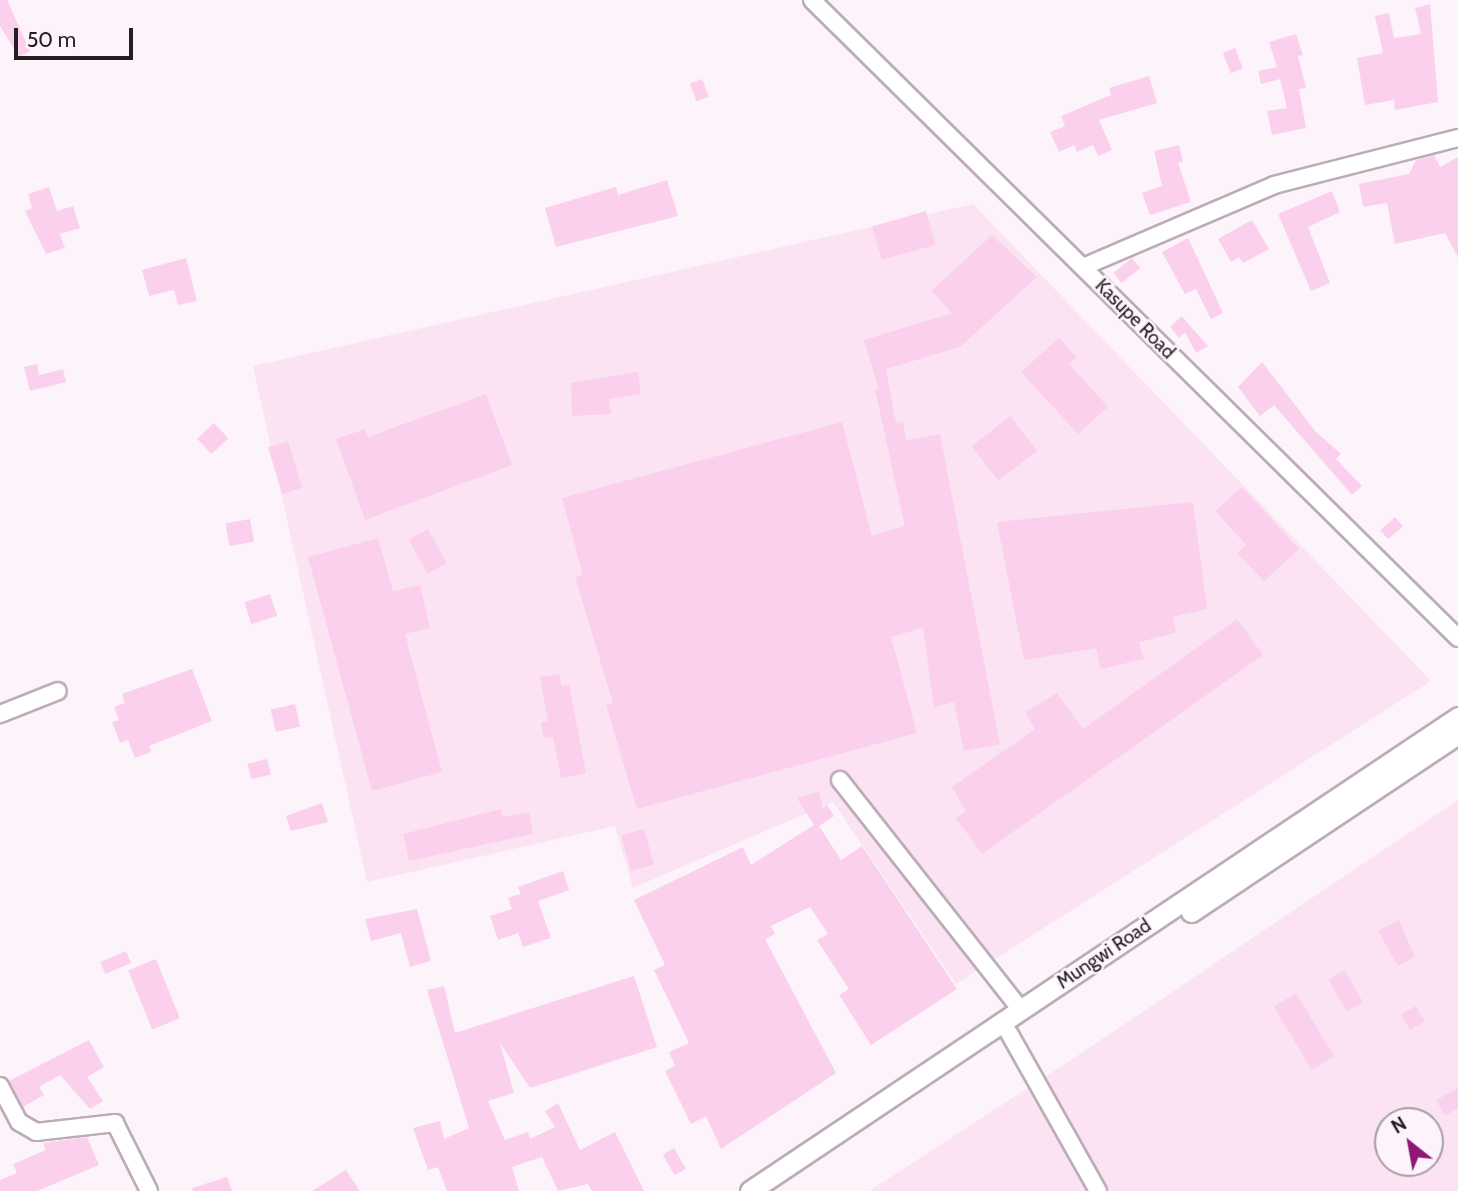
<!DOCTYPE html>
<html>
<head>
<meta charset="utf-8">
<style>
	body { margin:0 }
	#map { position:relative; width:1458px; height:1191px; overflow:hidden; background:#fdf3fa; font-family:Cabin,sans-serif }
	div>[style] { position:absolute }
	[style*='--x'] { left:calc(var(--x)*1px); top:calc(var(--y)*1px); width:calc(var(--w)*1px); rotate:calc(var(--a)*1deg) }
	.built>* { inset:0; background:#fbe3f3 }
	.building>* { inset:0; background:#fbd0ed; transform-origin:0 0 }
	.roads { filter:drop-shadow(2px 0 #bcacb7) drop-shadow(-2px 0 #bcacb7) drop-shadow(0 2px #bcacb7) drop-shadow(0 -2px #bcacb7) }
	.minor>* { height:16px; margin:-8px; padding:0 8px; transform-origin:8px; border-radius:8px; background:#fff }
	.major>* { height:19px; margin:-9.5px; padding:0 9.5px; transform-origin:9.5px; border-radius:9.5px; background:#fff }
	span { translate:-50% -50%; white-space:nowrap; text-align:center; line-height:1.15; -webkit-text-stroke:5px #fdf3fa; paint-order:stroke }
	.street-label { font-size:19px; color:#241e22 }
	.north { position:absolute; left:1374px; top:1107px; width:70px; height:70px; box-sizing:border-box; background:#fdf3fa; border:2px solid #a69ea4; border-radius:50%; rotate:329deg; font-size:19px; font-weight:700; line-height:28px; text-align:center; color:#241e22 }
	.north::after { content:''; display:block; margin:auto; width:24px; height:32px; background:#8f1777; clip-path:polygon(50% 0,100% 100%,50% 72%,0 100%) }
	.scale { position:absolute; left:14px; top:28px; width:119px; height:32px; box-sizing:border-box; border:4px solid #241e22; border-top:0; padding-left:9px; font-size:21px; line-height:24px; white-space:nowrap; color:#241e22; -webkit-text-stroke:5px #fdf3fa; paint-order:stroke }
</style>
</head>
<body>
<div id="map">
	<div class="built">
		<i style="clip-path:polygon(973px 204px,1431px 681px,956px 984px,833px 802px,633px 888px,615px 826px,367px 882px,253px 366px)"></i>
		<i style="clip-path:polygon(evenodd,1458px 800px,1458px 1191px,869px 1191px,1068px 1062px,1458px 800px,1388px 1121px,1430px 1121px,1430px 1163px,1388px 1163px,1388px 1121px)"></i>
	</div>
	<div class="building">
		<i style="clip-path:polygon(0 0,7px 0,30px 51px,19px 57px,0 26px)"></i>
		<i style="clip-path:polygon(1430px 4px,1438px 102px,1395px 110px,1394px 100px,1365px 105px,1357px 58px,1383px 53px,1375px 16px,1389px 13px,1394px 38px,1421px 34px,1415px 8px)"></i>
		<i style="clip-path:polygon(1296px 34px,1303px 55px,1298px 56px,1306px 88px,1299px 89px,1306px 128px,1272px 135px,1267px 111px,1287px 108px,1280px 79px,1261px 84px,1258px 71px,1277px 67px,1269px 42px)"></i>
		<i style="left:1235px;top:48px;width:22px;height:13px;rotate:69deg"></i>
		<i style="clip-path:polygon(1149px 76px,1157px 103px,1099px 120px,1112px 150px,1098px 156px,1093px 145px,1077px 152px,1074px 145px,1059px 152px,1050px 132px,1065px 126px,1061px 116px,1111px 95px,1109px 88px)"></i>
		<i style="left:702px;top:79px;width:19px;height:13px;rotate:69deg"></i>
		<i style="clip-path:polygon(1179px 145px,1183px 162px,1178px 163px,1191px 202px,1150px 215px,1142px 193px,1162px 186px,1154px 151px)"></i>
		<i style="clip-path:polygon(1434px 155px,1440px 167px,1458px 157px,1458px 257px,1445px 233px,1395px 244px,1387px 203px,1363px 207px,1359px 184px,1409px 174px,1416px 160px)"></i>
		<i style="clip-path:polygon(667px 180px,678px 216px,556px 247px,545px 208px,616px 187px,618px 195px)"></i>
		<i style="clip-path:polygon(49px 187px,57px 211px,73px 206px,80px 228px,60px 234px,65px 248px,46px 254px,25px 211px,32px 208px,28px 194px)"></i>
		<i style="clip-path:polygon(1332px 191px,1340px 212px,1308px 227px,1330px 283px,1311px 291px,1278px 214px)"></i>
		<i style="left:926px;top:211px;width:35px;height:56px;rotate:74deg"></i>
		<i style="clip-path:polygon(1252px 220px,1269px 249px,1243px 263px,1239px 257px,1231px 262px,1218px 239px)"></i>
		<i style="clip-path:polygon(992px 235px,1037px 277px,960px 347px,886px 369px,896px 423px,903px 421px,906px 440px,940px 434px,1000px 744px,964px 751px,954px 702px,934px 707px,923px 628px,891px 637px,917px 733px,637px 809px,606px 705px,613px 703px,575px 577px,583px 575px,562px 498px,842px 422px,872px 536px,905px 526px,875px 390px,879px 389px,864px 340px,952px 313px,931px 291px)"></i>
		<i style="clip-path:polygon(1188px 238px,1223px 313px,1211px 319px,1196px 289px,1185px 294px,1162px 252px)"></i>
		<i style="clip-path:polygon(186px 258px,197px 301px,178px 305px,174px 290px,149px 296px,142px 270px)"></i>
		<i style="left:1132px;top:258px;width:13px;height:24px;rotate:51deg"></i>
		<i style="clip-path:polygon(1182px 316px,1191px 327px,1208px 346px,1196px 353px,1185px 332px,1179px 338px,1170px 327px)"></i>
		<i style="clip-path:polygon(1059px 338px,1077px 358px,1069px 364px,1108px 407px,1078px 434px,1021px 372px)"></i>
		<i style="clip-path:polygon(1262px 362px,1316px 432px,1341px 454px,1336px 459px,1362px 486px,1352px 495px,1274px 405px,1260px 416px,1238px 387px)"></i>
		<i style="clip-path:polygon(37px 364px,39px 375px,63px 369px,66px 382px,30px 391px,24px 367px)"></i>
		<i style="clip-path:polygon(638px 372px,641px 394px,609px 399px,611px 414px,572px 416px,571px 383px)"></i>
		<i style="clip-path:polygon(486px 394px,512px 465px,365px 520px,336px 439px,365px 429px,368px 437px)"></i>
		<i style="left:1010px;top:416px;width:44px;height:49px;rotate:52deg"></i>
		<i style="left:214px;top:423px;width:21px;height:23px;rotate:47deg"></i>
		<i style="left:288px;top:441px;width:49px;height:21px;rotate:73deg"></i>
		<i style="clip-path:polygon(1242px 487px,1299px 549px,1264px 581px,1237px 553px,1246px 545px,1215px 511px)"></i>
		<i style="clip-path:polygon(1193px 502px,1207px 609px,1173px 617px,1176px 633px,1139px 642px,1144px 659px,1101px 669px,1096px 648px,1024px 660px,997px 522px)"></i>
		<i style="left:1395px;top:517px;width:12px;height:20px;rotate:48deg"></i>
		<i style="left:250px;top:519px;width:23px;height:25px;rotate:80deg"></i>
		<i style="left:428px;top:529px;width:39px;height:22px;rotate:61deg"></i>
		<i style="clip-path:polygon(378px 538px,393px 591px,420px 585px,430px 628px,405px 634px,442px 772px,372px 791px,308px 557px)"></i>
		<i style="left:270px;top:594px;width:23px;height:27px;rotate:72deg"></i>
		<i style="clip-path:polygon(1237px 619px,1263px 655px,982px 854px,956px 818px,966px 811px,952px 787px,1035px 729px,1025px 712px,1057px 693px,1083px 729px)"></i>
		<i style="clip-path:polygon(192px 669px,212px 721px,149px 746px,151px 752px,135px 758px,128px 740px,120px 743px,112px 722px,119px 720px,114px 707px,125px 703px,122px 694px)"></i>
		<i style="clip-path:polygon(559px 674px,562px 686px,569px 685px,586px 773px,561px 778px,553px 737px,544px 738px,541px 722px,548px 721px,540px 677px)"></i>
		<i style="left:295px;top:704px;width:23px;height:25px;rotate:77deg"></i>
		<i style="left:267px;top:759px;width:16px;height:20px;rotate:76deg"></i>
		<i style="clip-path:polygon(819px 792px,823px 808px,827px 805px,834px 816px,819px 826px,841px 860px,862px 846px,957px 989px,871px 1045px,839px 995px,849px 989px,817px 940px,828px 934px,810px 907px,771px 926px,775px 934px,765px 939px,836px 1073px,721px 1149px,706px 1116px,691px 1124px,665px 1071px,675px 1066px,669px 1052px,689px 1043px,654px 970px,665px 965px,634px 900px,743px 847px,751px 865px,814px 825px,797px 798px)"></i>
		<i style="clip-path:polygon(322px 803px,328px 822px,291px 831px,286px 816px)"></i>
		<i style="clip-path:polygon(501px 809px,502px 817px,529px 812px,533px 834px,409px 861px,403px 834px)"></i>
		<i style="left:644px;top:829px;width:37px;height:24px;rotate:74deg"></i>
		<i style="clip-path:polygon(563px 871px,569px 890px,538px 901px,551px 938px,523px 947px,518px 933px,498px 940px,490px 916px,512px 909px,508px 898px,521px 894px,518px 887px)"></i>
		<i style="clip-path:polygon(417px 909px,431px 961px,410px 967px,401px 933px,371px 941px,365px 919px)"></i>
		<i style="clip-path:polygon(1399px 920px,1415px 957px,1398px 966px,1378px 931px)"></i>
		<i style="left:126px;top:951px;width:13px;height:28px;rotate:67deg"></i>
		<i style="left:156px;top:959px;width:64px;height:30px;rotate:68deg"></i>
		<i style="left:1345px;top:970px;width:37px;height:19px;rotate:61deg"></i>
		<i style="clip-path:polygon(634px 976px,657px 1047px,530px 1088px,500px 1043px,514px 1093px,488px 1101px,505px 1140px,528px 1132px,530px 1139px,555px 1127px,545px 1111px,558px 1103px,580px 1150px,615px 1132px,644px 1191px,592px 1191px,588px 1184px,558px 1191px,542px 1157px,512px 1167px,519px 1191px,447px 1191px,438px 1167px,428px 1170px,413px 1128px,440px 1121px,444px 1139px,469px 1128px,427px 990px,444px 986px,455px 1033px)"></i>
		<i style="left:1296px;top:993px;width:74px;height:26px;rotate:59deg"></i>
		<i style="left:1416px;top:1006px;width:18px;height:17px;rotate:61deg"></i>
		<i style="clip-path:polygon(89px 1040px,104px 1067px,87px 1077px,103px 1101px,90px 1109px,60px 1075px,39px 1087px,44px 1095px,23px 1107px,9px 1081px)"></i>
		<i style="clip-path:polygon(1458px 1088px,1458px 1108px,1445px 1116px,1436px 1100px)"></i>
		<i style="clip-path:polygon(87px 1137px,99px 1165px,37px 1191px,0 1191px,0 1180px,17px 1173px,13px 1164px,46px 1150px,43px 1143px)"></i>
		<i style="left:674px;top:1148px;width:24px;height:13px;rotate:60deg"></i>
		<i style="clip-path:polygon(346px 1170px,360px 1191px,312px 1191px)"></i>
		<i style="clip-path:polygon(227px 1177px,232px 1191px,193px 1191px,192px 1188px)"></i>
	</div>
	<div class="roads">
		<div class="minor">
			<i style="--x:812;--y:0;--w:908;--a:44.64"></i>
			<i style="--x:1083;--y:267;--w:208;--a:-23.2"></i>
			<i style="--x:1274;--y:185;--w:190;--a:-14.3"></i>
			<i style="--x:0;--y:714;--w:62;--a:-21.6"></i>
			<i style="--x:840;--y:780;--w:293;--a:51.8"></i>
			<i style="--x:1009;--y:1033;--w:181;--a:60.6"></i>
			<i style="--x:0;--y:1086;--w:41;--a:62.2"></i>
			<i style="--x:19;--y:1122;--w:20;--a:30"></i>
			<i style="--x:36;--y:1132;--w:80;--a:-6.5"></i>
			<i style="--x:115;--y:1123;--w:76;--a:63.4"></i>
		</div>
		<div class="major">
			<i style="--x:1191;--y:912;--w:321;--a:-33.7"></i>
			<i style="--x:750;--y:1191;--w:852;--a:-33.8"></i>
		</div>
	</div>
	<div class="street-label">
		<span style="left:1135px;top:319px;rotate:45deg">Kasupe Road</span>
		<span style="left:1104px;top:954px;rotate:-34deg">Mungwi Road</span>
	</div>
	<div class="north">N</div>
	<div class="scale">50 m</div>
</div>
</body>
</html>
